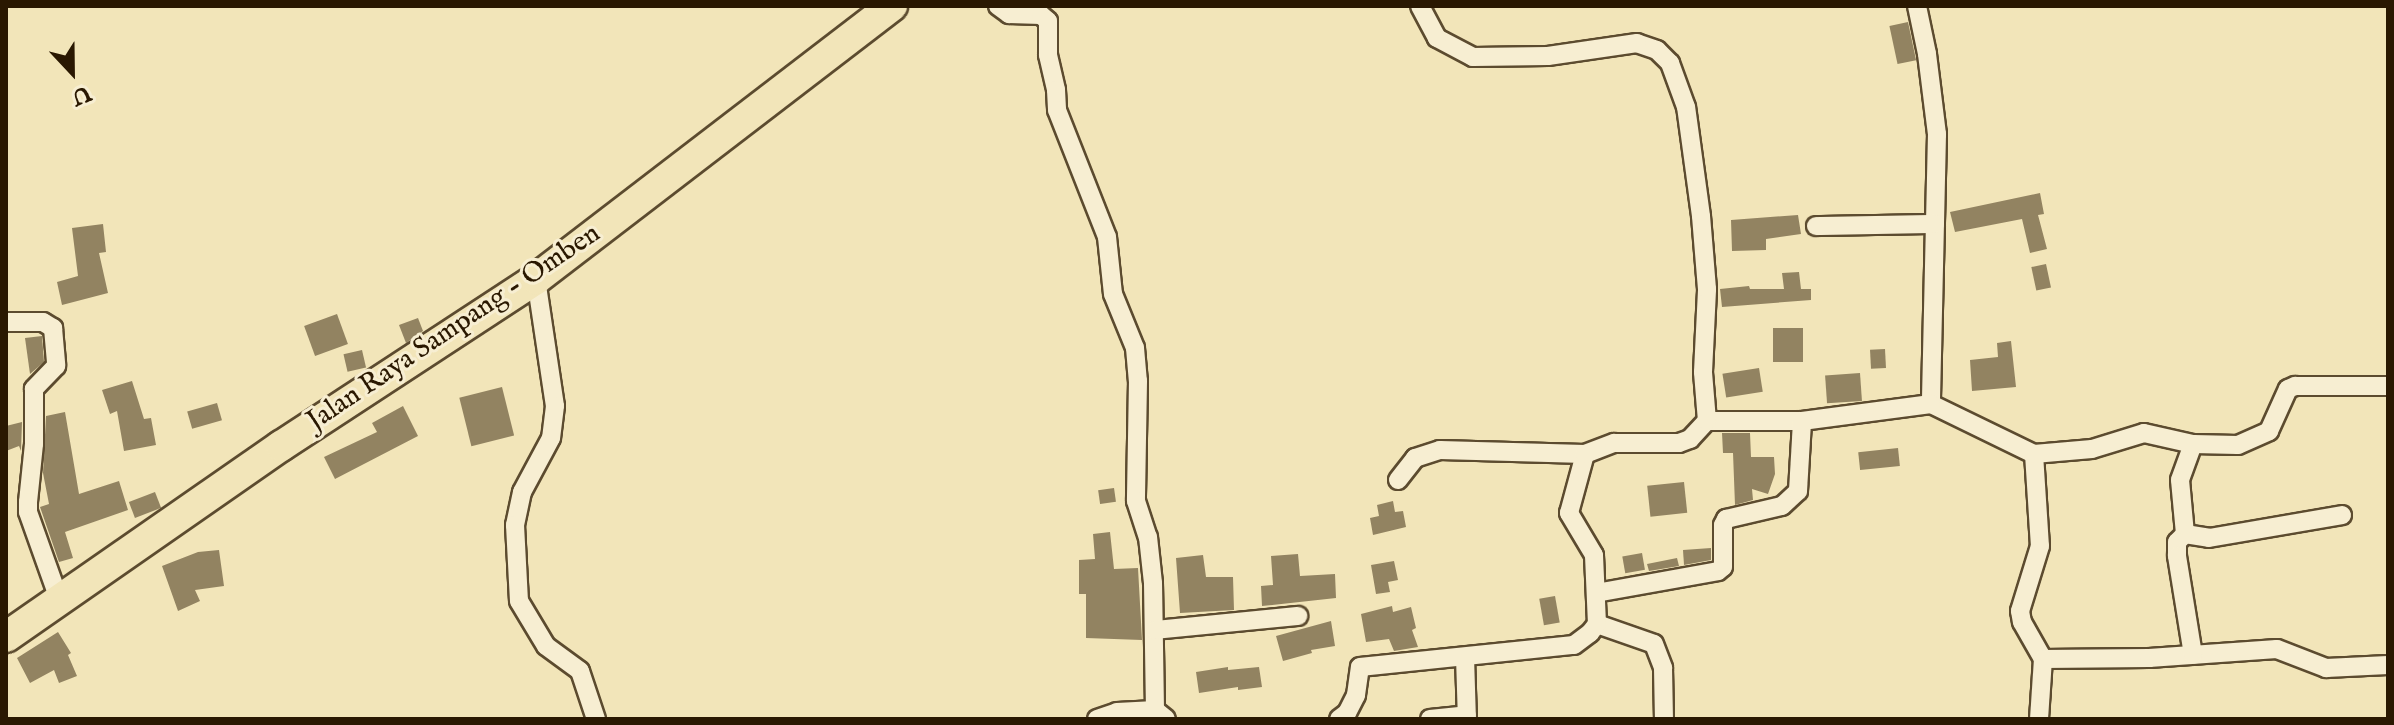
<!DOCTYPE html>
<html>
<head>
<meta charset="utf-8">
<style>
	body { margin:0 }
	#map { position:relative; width:2394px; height:725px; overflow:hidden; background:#f2e5b9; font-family:"IM FELL English",serif }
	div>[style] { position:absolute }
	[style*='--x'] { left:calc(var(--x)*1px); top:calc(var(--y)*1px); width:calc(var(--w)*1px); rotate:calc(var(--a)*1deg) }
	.building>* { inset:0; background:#928361; transform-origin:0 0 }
	.roads { filter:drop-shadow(2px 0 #5c4b2f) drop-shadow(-2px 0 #5c4b2f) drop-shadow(0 2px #5c4b2f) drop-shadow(0 -2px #5c4b2f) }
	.minor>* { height:18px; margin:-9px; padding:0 9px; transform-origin:9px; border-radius:9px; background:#f7eed2 }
	.primary>* { height:30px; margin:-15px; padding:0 15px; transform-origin:15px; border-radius:15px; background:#f2e5b9 }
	span { translate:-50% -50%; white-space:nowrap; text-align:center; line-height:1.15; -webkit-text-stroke:6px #f7eed2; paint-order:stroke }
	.street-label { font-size:28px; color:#2a1801 }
	.frame { position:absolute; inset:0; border:8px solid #2a1801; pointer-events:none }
	.north { position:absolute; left:32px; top:32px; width:80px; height:80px; -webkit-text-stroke:6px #f7eed2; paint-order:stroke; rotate:158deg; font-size:22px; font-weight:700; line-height:32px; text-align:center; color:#2a1801 }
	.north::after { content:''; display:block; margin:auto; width:28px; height:36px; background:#2a1801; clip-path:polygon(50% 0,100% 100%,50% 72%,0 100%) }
</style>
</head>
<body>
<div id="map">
	<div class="building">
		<i style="left:1908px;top:22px;width:39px;height:19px;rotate:78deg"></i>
		<i style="clip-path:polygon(2040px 193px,2044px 214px,2038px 215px,2047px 249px,2030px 253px,2022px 219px,1955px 232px,1950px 212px)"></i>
		<i style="clip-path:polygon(1798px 215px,1801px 234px,1766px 239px,1766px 250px,1732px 251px,1731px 220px)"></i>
		<i style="clip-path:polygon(103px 224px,106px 252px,99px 253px,108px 293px,62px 305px,57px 282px,78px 276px,72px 228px)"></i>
		<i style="left:2046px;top:264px;width:24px;height:15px;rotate:78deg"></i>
		<i style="clip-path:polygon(1799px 272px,1801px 289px,1811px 289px,1811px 300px,1722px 307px,1720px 289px,1749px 286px,1750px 289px,1784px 289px,1782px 273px)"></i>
		<i style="left:337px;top:314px;width:32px;height:35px;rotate:70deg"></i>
		<i style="clip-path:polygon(418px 318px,423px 331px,406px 343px,399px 325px)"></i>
		<i style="left:1773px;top:328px;width:30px;height:34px"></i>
		<i style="clip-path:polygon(42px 336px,44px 362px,30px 374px,25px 338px)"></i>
		<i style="clip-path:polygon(2011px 341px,2016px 387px,1972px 391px,1970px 360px,1998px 357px,1997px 343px)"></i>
		<i style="left:1885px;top:349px;width:19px;height:15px;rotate:87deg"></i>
		<i style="left:362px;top:350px;width:18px;height:19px;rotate:77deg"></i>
		<i style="left:1759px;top:368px;width:24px;height:37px;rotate:81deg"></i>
		<i style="left:1860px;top:373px;width:28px;height:35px;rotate:86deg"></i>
		<i style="clip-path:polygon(132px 381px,144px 419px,151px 418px,156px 445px,124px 451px,117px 411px,110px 414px,102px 390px)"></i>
		<i style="left:502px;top:387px;width:50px;height:44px;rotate:76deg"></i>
		<i style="left:217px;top:403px;width:18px;height:31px;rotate:74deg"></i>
		<i style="clip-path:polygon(403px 406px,418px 436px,335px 479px,324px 457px,377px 432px,372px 423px)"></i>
		<i style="clip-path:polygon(65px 412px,79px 494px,119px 481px,128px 510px,65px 532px,73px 558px,59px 562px,40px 507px,49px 504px,43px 473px,46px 416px)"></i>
		<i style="clip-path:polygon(22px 422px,21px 451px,19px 446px,6px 451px,6px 426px)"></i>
		<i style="clip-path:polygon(1722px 433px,1750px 433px,1751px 457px,1774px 457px,1775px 474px,1768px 494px,1752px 489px,1753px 500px,1735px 505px,1733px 453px,1723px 453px)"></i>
		<i style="left:1898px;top:448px;width:18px;height:40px;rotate:84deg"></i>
		<i style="left:1684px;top:482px;width:31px;height:37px;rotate:84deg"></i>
		<i style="left:1114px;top:488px;width:14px;height:16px;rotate:82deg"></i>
		<i style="left:155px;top:492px;width:17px;height:28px;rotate:69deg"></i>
		<i style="clip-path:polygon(1393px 501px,1395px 512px,1403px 511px,1406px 527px,1373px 535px,1370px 518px,1379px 516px,1377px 505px)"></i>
		<i style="clip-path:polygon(1110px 532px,1114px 569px,1138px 568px,1142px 640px,1086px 638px,1086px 594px,1079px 594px,1079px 560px,1095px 559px,1093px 534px)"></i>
		<i style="clip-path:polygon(1711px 548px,1711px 560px,1684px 565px,1683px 550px)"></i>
		<i style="clip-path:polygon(219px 550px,224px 586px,195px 590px,200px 601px,178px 611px,162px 566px,198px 552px)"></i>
		<i style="left:1642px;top:553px;width:17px;height:20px;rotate:80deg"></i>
		<i style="clip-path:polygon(1298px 554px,1300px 576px,1335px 574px,1336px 598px,1262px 606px,1261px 586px,1273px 585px,1271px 556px)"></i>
		<i style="clip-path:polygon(1203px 555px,1206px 577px,1233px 577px,1234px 610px,1180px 613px,1176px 558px)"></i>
		<i style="clip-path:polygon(1677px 558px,1679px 566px,1649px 571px,1647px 564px)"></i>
		<i style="clip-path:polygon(1394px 561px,1398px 580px,1388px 582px,1390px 592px,1376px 594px,1371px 565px)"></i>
		<i style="left:1555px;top:596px;width:27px;height:16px;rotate:80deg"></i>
		<i style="clip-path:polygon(1392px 606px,1393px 612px,1411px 607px,1416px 628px,1412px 630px,1418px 647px,1394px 651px,1389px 639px,1366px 642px,1361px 614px)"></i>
		<i style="clip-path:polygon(1331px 621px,1335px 646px,1311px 650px,1312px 653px,1283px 661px,1276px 636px)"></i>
		<i style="clip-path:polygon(58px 632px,71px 653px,68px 655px,77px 676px,59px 683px,54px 670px,30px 683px,17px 658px)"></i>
		<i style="clip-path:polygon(1228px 667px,1228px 670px,1259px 667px,1262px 687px,1238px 690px,1238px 687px,1199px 693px,1196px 672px)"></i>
	</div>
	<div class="roads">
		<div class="minor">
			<i style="--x:998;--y:6;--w:14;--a:36"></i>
			<i style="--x:1009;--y:14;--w:32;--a:2"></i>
			<i style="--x:1041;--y:15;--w:9;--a:41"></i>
			<i style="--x:1048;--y:21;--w:34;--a:90"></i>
			<i style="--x:1048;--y:55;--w:36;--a:77"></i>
			<i style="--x:1056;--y:90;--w:20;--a:87"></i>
			<i style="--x:1057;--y:110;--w:136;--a:68.5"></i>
			<i style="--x:1107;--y:237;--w:57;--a:84"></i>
			<i style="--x:1113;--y:294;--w:58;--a:67.8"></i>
			<i style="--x:1135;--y:348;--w:33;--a:85"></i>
			<i style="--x:1138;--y:381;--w:120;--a:91"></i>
			<i style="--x:1136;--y:501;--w:38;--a:72"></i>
			<i style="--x:1148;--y:537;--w:46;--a:83.8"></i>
			<i style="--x:1153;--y:583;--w:127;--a:89.1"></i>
			<i style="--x:1155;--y:710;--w:14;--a:39"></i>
			<i style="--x:1917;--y:6;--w:49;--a:78.2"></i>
			<i style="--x:1927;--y:54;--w:81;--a:82.9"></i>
			<i style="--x:1937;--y:134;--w:270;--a:91.3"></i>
			<i style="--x:1931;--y:404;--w:114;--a:25.9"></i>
			<i style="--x:2034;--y:454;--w:92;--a:86.3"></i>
			<i style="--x:2040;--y:546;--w:68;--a:107.1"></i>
			<i style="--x:2020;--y:611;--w:11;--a:80"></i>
			<i style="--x:2022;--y:622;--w:43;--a:60.4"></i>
			<i style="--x:2043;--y:659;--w:106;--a:-0.5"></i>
			<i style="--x:2149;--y:658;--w:128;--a:-4"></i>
			<i style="--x:2277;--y:649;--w:53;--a:21.2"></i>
			<i style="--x:2326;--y:668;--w:62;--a:-2.8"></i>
			<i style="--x:1816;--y:226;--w:119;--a:-1"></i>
			<i style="--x:536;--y:279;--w:128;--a:81.5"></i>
			<i style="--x:555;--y:406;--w:32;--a:97"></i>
			<i style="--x:551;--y:438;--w:61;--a:118.2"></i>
			<i style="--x:522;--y:492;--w:34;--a:102"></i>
			<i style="--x:515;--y:525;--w:76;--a:87"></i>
			<i style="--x:519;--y:601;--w:52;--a:59"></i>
			<i style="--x:546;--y:646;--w:42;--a:36.3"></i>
			<i style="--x:580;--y:671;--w:51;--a:71.6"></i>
			<i style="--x:6;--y:322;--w:37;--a:0"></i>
			<i style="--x:43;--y:322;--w:12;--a:31"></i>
			<i style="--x:53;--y:328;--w:38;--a:85"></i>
			<i style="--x:56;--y:366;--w:32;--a:134"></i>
			<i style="--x:34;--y:389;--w:55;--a:90"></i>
			<i style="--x:34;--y:444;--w:58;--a:95.9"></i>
			<i style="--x:28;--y:502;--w:10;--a:90"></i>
			<i style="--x:28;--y:512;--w:92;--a:70.4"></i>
			<i style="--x:1707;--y:421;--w:95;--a:0"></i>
			<i style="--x:1802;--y:421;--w:130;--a:-7.5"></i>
			<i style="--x:2193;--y:444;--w:38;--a:110"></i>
			<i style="--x:2180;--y:480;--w:54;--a:84.7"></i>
			<i style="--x:2185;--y:534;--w:24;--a:9"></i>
			<i style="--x:2209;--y:538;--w:135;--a:-9.8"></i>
			<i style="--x:2034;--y:454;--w:58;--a:-4.9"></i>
			<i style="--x:2092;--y:449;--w:54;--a:-17.1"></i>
			<i style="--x:2144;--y:433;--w:50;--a:12.7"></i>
			<i style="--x:2193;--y:444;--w:45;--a:1.3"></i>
			<i style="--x:2238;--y:445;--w:34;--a:-24"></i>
			<i style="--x:2269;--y:431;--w:46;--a:-65.7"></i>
			<i style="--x:2288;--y:389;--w:8;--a:-23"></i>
			<i style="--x:2295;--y:386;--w:93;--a:0"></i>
			<i style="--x:1398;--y:480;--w:28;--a:-52"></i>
			<i style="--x:1415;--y:458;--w:26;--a:-18"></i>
			<i style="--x:1440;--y:450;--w:145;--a:1.6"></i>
			<i style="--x:2185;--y:534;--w:11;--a:135"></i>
			<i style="--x:2177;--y:542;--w:14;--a:90"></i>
			<i style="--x:2177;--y:556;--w:100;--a:80.8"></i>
			<i style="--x:1596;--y:593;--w:124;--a:-10.2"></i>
			<i style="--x:1718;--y:571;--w:6;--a:-39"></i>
			<i style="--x:1723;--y:567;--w:42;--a:-90"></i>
			<i style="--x:1723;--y:525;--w:7;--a:-63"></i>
			<i style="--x:1726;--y:519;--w:57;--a:-13.1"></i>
			<i style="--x:1782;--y:506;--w:22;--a:-43"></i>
			<i style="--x:1798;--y:491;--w:70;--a:-86.7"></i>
			<i style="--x:1597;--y:624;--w:60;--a:19.3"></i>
			<i style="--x:1654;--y:644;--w:26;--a:69"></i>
			<i style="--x:1663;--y:668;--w:51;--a:88.9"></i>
			<i style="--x:1155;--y:630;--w:144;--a:-5.6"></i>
			<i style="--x:1465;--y:657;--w:62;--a:88.2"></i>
			<i style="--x:1097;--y:719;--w:21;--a:-19"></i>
			<i style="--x:1117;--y:712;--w:38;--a:-3"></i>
			<i style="--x:1339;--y:719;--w:10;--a:-37"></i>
			<i style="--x:1347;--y:713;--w:20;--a:-63"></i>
			<i style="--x:1356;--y:695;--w:28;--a:-82"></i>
			<i style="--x:1360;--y:667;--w:215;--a:-5.9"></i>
			<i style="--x:1574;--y:645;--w:20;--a:-37"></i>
			<i style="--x:1590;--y:633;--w:11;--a:-52"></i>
			<i style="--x:1597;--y:624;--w:69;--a:-92.5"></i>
			<i style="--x:1594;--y:555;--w:49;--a:-120.8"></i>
			<i style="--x:1569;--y:513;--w:61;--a:-74.8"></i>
			<i style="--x:1585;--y:454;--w:31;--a:-21"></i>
			<i style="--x:1614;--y:443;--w:65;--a:0"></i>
			<i style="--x:1679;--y:443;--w:12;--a:-20"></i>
			<i style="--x:1690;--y:439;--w:25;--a:-47"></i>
			<i style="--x:1707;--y:421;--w:49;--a:-94.7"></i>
			<i style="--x:1703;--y:372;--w:83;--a:-87.2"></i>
			<i style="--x:1707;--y:289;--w:73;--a:-94.7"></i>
			<i style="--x:1701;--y:216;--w:110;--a:-97.8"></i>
			<i style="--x:1686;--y:107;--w:47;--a:-110"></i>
			<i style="--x:1670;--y:63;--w:18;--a:-135"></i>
			<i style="--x:1657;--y:50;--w:21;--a:-161"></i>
			<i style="--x:1637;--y:43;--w:90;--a:171.7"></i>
			<i style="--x:1548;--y:56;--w:75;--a:179.2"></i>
			<i style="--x:1473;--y:57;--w:41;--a:-152.2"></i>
			<i style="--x:1437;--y:38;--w:36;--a:-118"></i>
			<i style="--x:1430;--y:719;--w:37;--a:-6"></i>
			<i style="--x:2039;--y:719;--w:60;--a:-86.2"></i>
		</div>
		<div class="primary">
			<i style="--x:6;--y:637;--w:335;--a:-34.8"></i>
			<i style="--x:281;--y:446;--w:305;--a:-33.2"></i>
			<i style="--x:536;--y:279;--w:449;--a:-37.5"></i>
		</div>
	</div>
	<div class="street-label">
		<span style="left:454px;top:328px;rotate:-34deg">Jalan Raya Sampang - Omben</span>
	</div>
	<div class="frame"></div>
	<div class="north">U</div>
</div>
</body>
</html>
